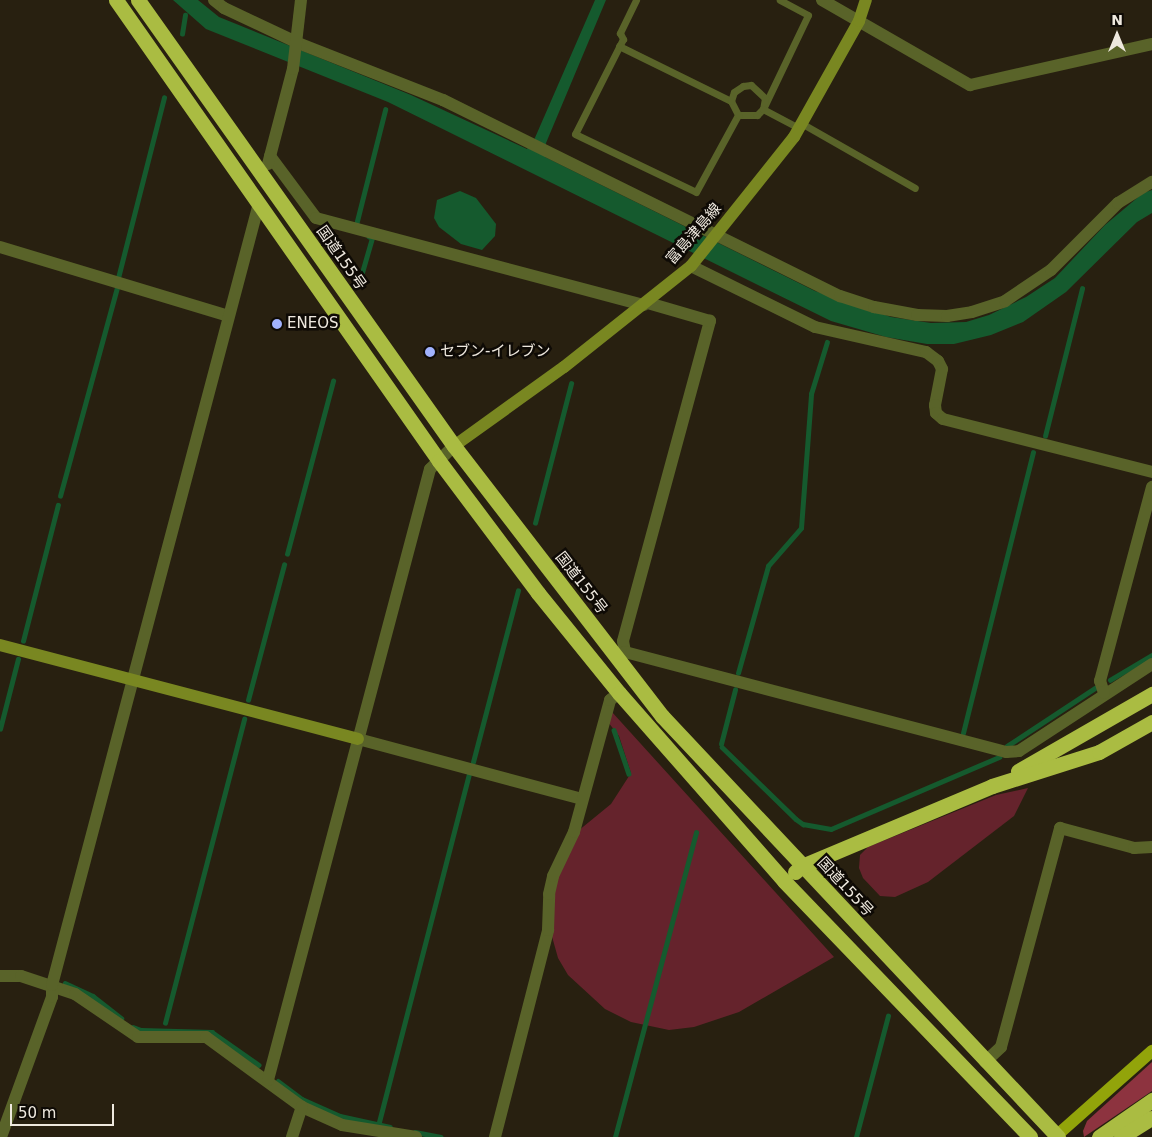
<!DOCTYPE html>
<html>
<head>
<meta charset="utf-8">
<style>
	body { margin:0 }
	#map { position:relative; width:1152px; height:1137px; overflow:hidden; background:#282010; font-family:"DejaVu Sans","Noto Sans JP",sans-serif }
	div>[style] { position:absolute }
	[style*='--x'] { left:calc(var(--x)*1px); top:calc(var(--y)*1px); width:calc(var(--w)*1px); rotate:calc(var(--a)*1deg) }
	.green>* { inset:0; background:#65232c }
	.forest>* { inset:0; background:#8d333f }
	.water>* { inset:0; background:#155a2e }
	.stream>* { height:4.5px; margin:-2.25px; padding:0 2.25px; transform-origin:2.25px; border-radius:2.25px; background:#155a2e }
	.lane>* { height:7px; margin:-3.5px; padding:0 3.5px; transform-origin:3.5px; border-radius:3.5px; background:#596329 }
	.street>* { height:12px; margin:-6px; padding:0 6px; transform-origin:6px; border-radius:6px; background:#596329 }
	.secondary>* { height:12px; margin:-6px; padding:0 6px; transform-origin:6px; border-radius:6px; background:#798721 }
	.primary>* { height:12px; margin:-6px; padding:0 6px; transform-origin:6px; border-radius:6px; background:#92a40a }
	.highway>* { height:15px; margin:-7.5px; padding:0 7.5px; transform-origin:7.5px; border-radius:7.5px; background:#aabc42 }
	.dots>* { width:14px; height:14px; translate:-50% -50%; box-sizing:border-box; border:2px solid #0e0a05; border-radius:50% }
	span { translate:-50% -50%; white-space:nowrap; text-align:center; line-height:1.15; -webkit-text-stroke:5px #0e0a05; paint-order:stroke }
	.street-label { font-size:15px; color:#eee8de }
	.poi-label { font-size:15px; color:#eee8de }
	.left { translate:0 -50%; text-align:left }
	.north { position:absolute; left:1092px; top:10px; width:50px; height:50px; -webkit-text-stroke:4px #0e0a05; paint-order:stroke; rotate:0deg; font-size:14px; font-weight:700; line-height:20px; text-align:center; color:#eee8de }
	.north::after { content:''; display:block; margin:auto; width:18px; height:22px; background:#eee8de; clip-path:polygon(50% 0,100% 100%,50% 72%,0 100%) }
	.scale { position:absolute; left:10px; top:1104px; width:104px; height:22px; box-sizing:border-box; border:2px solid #eee8de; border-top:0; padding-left:6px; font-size:15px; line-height:18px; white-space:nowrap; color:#eee8de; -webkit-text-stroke:4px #0e0a05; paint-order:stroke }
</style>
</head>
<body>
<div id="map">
	<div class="green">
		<i style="clip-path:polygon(612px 712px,834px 957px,739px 1012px,694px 1027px,669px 1030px,631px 1022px,605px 1009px,568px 975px,558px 958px,551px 933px,553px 888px,578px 831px,611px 804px,631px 773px,619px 736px,608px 722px)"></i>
		<i style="clip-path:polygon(1028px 788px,1014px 816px,928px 882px,895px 897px,880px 896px,863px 878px,859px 868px,860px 855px,868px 847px,996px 795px)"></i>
	</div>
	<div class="forest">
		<i style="clip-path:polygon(1152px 1062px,1152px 1091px,1084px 1137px,1083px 1131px,1087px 1121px)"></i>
	</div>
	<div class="water">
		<i style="clip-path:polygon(173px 0,198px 0,219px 17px,411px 95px,527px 149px,534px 140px,595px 0,606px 0,546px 143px,545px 157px,815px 291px,891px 317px,931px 323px,966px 322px,989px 315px,1026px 297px,1055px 278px,1105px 225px,1143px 193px,1152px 190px,1152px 213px,1137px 222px,1066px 292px,1023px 322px,991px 335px,954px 344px,927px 344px,886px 337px,831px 321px,388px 102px,206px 29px)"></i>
		<i style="clip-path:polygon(460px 191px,476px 198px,496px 224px,495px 236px,482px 250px,461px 244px,439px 227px,434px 218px,437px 200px)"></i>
	</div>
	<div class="stream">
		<i style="--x:182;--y:34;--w:19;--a:-81"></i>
		<i style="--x:356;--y:225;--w:119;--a:-75.8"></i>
		<i style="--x:118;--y:278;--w:186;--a:-75.7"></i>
		<i style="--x:359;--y:283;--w:47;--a:-73.9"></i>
		<i style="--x:372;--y:238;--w:3;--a:-162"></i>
		<i style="--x:1045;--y:436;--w:152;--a:-75.9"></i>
		<i style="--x:60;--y:496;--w:217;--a:-74.7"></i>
		<i style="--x:535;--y:523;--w:144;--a:-75.5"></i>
		<i style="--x:287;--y:554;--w:179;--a:-75.1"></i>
		<i style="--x:23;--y:641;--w:140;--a:-75.6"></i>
		<i style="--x:738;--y:673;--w:111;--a:-74.3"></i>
		<i style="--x:768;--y:566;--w:50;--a:-49"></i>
		<i style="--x:801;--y:528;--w:134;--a:-85.7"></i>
		<i style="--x:811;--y:394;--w:54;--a:-72.9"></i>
		<i style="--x:1110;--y:680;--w:49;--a:-30.8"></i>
		<i style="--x:248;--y:700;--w:140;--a:-75.1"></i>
		<i style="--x:0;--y:729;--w:72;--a:-75.6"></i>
		<i style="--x:614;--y:730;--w:46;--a:71.2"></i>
		<i style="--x:963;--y:733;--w:289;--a:-76"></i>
		<i style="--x:721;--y:744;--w:56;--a:-75.5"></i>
		<i style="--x:1007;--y:746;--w:105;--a:-33.4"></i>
		<i style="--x:722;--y:747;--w:103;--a:44.2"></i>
		<i style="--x:796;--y:819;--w:9;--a:36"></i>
		<i style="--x:803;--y:824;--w:28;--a:10"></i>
		<i style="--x:831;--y:829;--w:183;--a:-23.2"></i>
		<i style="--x:473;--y:762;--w:177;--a:-75.3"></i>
		<i style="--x:65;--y:983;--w:31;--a:25"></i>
		<i style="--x:93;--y:996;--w:36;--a:38"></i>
		<i style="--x:165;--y:1023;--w:314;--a:-75.4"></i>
		<i style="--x:133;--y:1027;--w:9;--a:21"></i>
		<i style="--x:141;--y:1030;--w:71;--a:1.6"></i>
		<i style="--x:212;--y:1032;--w:57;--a:35.1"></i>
		<i style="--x:278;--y:1081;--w:30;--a:37"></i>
		<i style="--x:302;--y:1099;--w:42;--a:24.1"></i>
		<i style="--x:340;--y:1116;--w:51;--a:12.4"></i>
		<i style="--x:379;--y:1122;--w:358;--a:-75.5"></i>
		<i style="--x:415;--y:1132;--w:26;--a:11"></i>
		<i style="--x:615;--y:1137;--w:315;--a:-75.1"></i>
		<i style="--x:856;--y:1137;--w:125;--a:-75.2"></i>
	</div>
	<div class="lane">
		<i style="--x:636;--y:0;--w:37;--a:116"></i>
		<i style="--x:620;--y:33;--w:7;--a:63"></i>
		<i style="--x:623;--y:39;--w:106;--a:116.8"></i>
		<i style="--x:575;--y:134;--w:134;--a:25.6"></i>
		<i style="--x:696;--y:192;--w:88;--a:-61.4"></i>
		<i style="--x:738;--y:115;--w:19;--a:0"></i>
		<i style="--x:757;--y:115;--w:8;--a:-45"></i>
		<i style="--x:763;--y:109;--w:104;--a:-64.4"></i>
		<i style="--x:808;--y:15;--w:32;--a:-152"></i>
		<i style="--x:619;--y:46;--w:125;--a:26.2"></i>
		<i style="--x:731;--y:101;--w:16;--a:63"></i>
		<i style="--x:731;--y:101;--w:9;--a:-72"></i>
		<i style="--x:734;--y:92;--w:11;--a:-34"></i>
		<i style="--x:743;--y:86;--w:8;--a:-7"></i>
		<i style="--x:751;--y:85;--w:19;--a:43"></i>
		<i style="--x:765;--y:98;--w:11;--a:100"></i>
		<i style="--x:763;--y:109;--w:40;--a:28"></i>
		<i style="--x:801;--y:123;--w:131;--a:29.7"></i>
	</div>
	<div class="street">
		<i style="--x:214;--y:0;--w:13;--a:39"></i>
		<i style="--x:224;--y:8;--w:82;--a:25.3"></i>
		<i style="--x:298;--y:43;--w:156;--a:21.5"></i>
		<i style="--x:443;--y:100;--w:443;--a:26.3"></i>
		<i style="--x:840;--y:296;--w:36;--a:18"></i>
		<i style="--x:874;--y:307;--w:44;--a:10.5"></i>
		<i style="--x:917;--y:315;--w:30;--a:2"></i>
		<i style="--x:947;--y:316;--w:25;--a:-9"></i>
		<i style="--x:972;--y:312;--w:35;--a:-18"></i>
		<i style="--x:1005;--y:301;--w:55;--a:-34"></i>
		<i style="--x:1051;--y:270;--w:95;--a:-45"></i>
		<i style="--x:1118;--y:203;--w:40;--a:-32"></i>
		<i style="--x:822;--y:0;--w:171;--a:29.9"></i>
		<i style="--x:970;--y:85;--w:187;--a:-12.7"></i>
		<i style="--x:270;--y:156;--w:77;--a:53.4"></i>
		<i style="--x:316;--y:218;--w:339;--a:14.9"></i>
		<i style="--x:268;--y:164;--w:98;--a:-75.3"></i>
		<i style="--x:293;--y:69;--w:69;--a:-83.4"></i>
		<i style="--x:0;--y:247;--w:238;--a:16.8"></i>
		<i style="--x:691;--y:266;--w:138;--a:26.2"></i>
		<i style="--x:815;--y:327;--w:114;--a:12.7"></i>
		<i style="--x:926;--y:352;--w:15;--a:37"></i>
		<i style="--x:938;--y:361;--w:9;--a:63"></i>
		<i style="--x:942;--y:369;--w:37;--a:101"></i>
		<i style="--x:935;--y:405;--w:8;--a:83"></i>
		<i style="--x:936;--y:413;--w:9;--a:41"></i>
		<i style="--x:943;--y:419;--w:216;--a:14.2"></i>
		<i style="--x:625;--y:652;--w:11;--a:-100"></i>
		<i style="--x:623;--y:641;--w:332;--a:-74.8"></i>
		<i style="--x:710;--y:321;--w:65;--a:-163.8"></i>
		<i style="--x:617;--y:658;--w:10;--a:-37"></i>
		<i style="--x:625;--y:652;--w:394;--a:14.7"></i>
		<i style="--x:1006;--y:752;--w:13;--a:-4"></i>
		<i style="--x:1019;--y:751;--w:159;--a:-33.2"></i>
		<i style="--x:1104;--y:693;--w:13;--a:-108"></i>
		<i style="--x:1100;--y:681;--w:201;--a:-75"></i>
		<i style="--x:358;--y:739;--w:232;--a:15"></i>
		<i style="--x:0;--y:976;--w:21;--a:0"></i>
		<i style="--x:21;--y:976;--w:57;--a:18.4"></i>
		<i style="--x:75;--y:994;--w:76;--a:34.3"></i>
		<i style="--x:138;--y:1037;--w:68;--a:0"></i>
		<i style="--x:206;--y:1037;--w:119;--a:36.1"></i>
		<i style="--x:302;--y:1107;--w:44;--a:24.2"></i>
		<i style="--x:342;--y:1125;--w:75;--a:9.2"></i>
		<i style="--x:985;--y:1062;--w:22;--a:-43"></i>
		<i style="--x:1001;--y:1047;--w:227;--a:-74.9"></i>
		<i style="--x:1060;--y:828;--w:77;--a:15.1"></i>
		<i style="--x:1134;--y:848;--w:18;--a:-3"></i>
		<i style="--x:268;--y:1080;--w:632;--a:-75.15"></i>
		<i style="--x:430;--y:469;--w:33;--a:-44"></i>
		<i style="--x:1;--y:1137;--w:149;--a:-70"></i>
		<i style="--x:52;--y:997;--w:12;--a:-90"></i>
		<i style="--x:52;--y:985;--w:809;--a:-75.17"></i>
		<i style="--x:292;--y:1137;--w:32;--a:-72"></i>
		<i style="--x:495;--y:1137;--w:214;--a:-75.6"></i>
		<i style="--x:548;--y:930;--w:36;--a:-88"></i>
		<i style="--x:549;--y:894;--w:18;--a:-77"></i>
		<i style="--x:553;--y:876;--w:49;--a:-64.5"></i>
		<i style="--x:574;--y:832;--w:137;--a:-74.7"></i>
		<i style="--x:610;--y:700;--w:11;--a:-38"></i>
	</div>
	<div class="secondary">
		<i style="--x:454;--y:446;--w:135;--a:-35.7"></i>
		<i style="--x:564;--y:367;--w:162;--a:-38.5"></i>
		<i style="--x:691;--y:266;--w:165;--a:-51.4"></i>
		<i style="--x:794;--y:137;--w:133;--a:-60.7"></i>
		<i style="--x:859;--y:21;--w:22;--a:-72"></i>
		<i style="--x:0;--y:645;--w:370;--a:14.7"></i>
	</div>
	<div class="primary">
		<i style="--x:1055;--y:1137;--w:130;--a:-41.6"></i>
	</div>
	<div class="highway">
		<i style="--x:116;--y:0;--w:563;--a:54.98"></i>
		<i style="--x:439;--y:461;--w:165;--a:53.1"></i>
		<i style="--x:538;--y:593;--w:129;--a:51"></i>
		<i style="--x:619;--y:693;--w:250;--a:48.7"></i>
		<i style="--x:784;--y:881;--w:355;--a:46.1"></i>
		<i style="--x:138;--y:0;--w:547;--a:54.68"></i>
		<i style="--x:454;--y:446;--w:341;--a:52.4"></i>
		<i style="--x:662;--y:716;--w:578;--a:46.75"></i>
		<i style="--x:1018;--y:771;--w:155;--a:-29.9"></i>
		<i style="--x:795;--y:872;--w:9;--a:-41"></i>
		<i style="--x:802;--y:866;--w:206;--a:-22.8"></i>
		<i style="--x:992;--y:786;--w:112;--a:-17.6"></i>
		<i style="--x:1099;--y:752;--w:61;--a:-29.5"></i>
		<i style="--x:1099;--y:1137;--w:65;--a:-34.9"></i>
		<i style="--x:1121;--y:1137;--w:36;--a:-32"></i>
	</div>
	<div class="dots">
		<i style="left:277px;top:324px;background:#a1b2fd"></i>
		<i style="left:430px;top:352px;background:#a1b2fd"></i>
	</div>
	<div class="street-label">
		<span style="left:694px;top:234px;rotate:-49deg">富島津島線</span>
		<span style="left:341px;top:258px;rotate:55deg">国道155号</span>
		<span style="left:581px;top:583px;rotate:52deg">国道155号</span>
		<span style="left:845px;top:887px;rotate:47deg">国道155号</span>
	</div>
	<div class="poi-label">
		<span class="left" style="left:287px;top:324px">ENEOS</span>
		<span class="left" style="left:440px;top:352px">セブン-イレブン</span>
	</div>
	<div class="north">N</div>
	<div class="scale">50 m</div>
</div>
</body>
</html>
